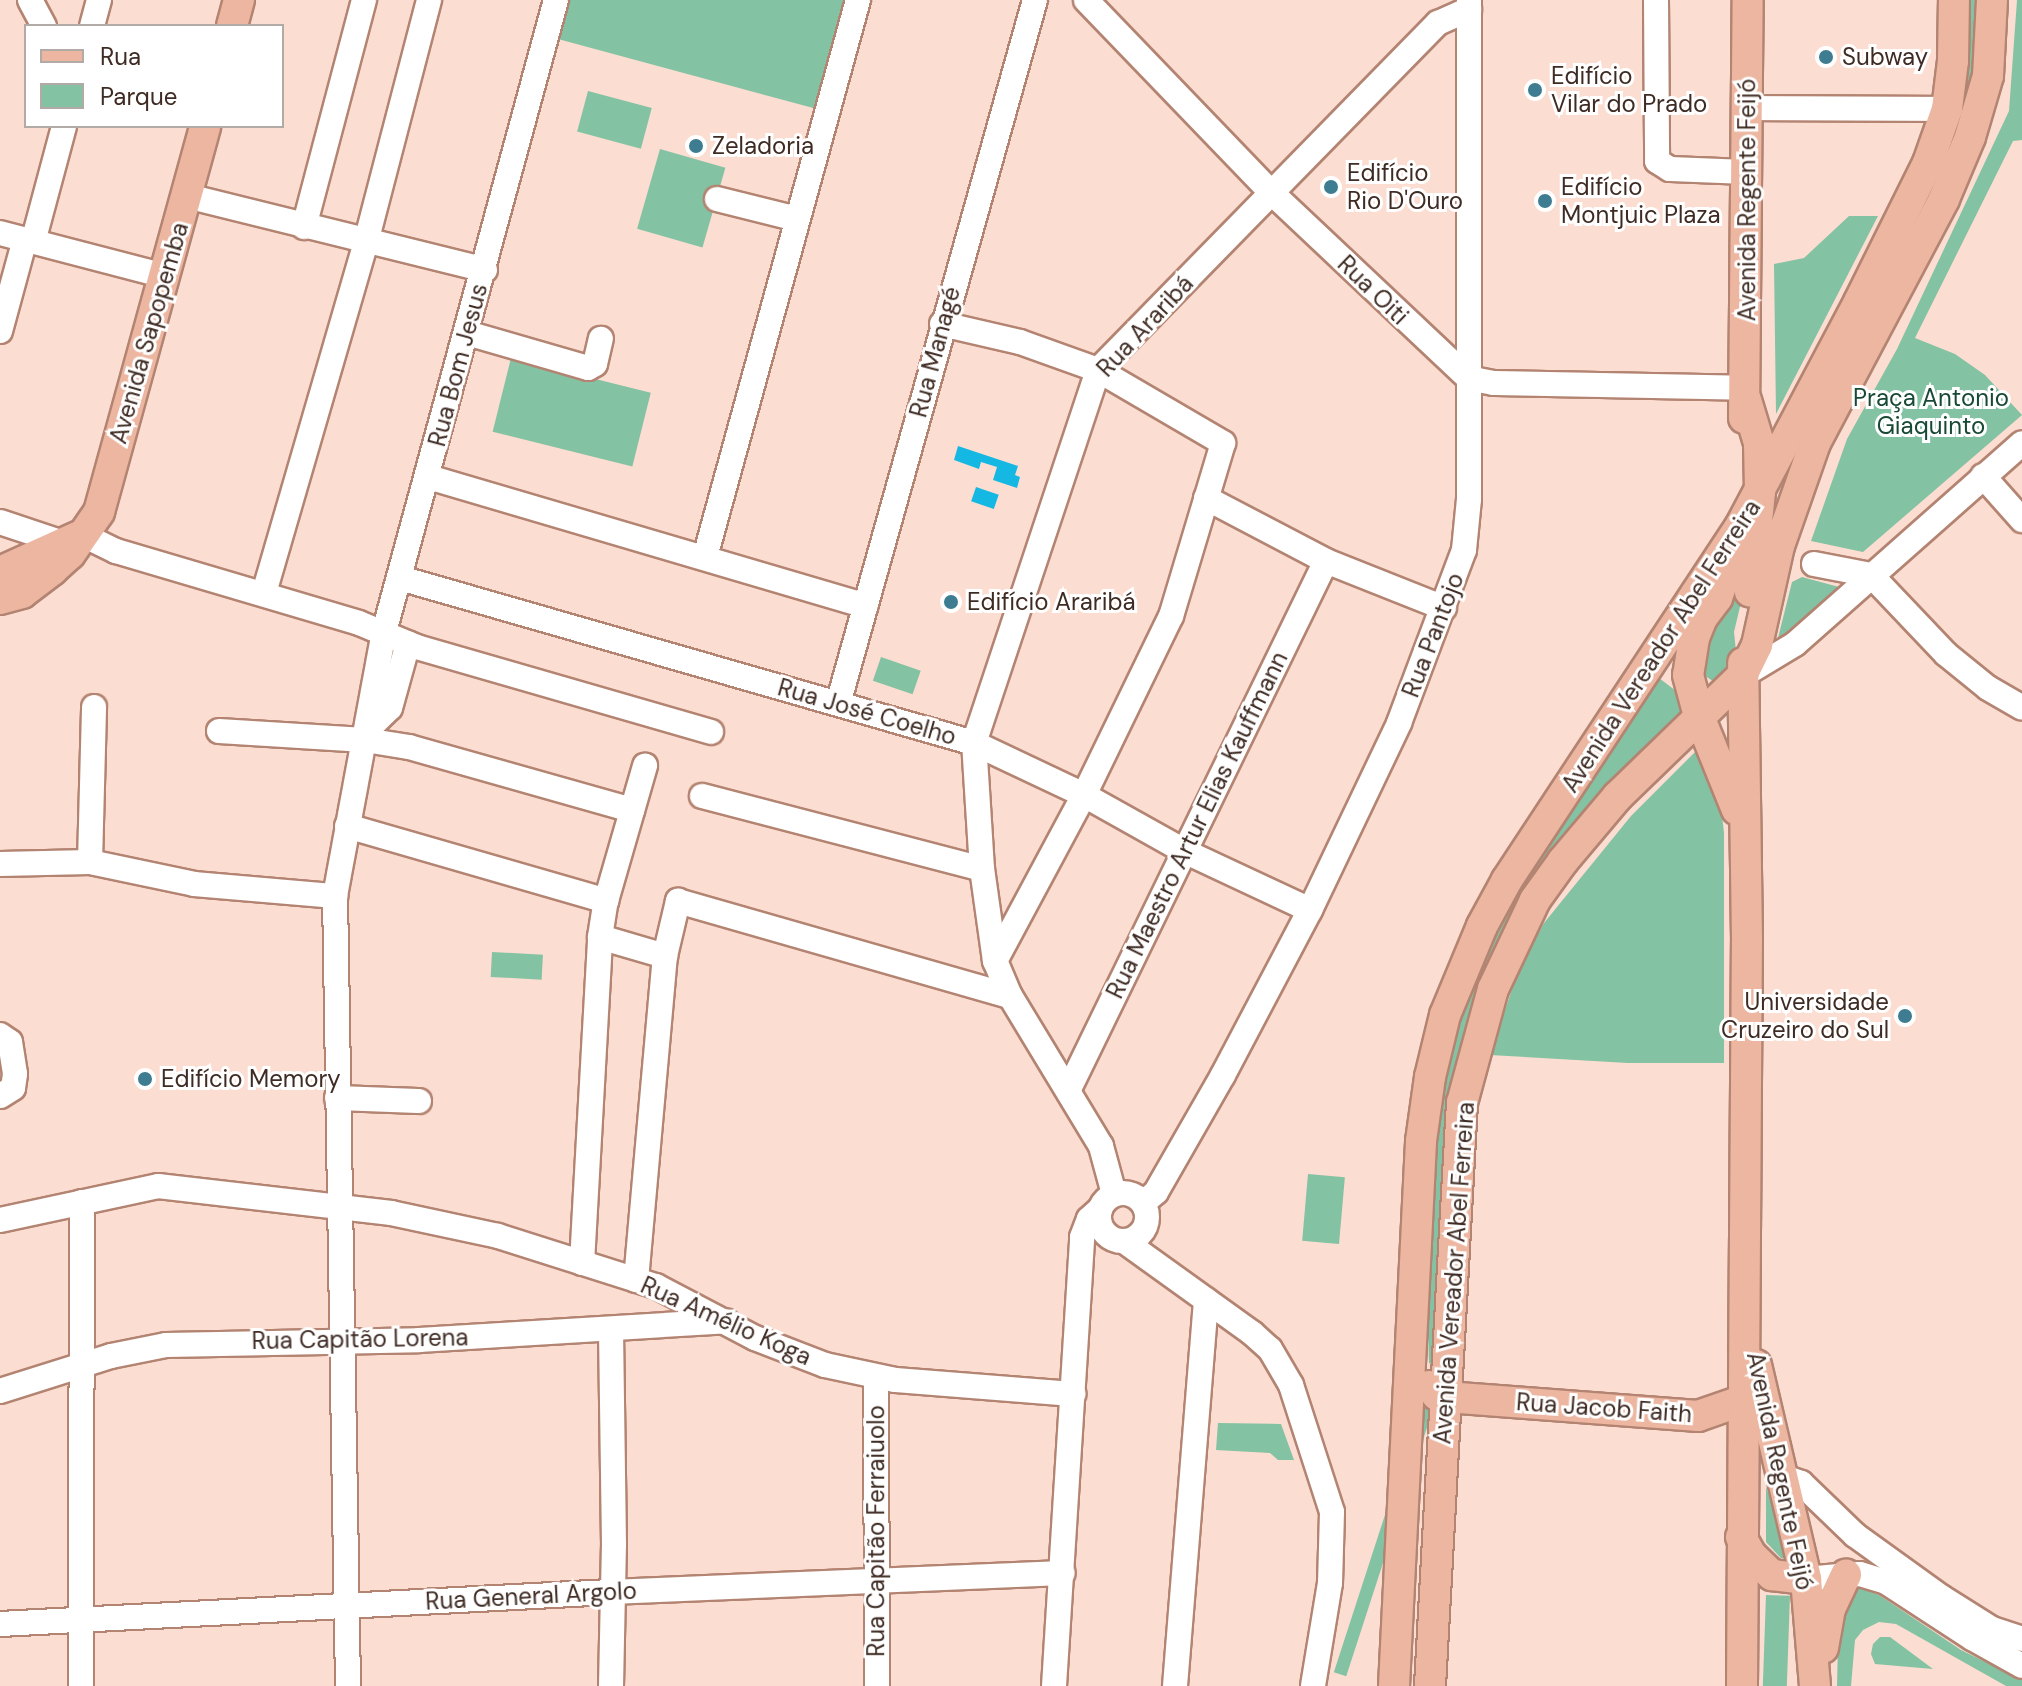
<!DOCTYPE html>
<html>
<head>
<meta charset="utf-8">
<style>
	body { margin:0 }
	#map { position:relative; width:2022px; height:1686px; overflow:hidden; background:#fcddd1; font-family:"DM Sans",sans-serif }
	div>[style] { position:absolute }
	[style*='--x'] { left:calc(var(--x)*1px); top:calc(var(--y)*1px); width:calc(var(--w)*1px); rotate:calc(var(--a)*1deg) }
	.green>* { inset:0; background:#83c2a3; transform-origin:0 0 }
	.water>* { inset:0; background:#15b8e2; transform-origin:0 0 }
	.roads { filter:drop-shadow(2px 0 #b38472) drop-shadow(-2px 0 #b38472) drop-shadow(0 2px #b38472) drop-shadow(0 -2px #b38472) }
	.minor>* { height:24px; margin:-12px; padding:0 12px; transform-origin:12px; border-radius:12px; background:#fff }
	.minor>.ring { margin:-12px; padding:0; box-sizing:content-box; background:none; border:24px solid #fff; border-radius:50% }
	.major>* { height:30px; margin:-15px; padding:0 15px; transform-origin:15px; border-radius:15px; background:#ecb6a1 }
	.dots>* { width:22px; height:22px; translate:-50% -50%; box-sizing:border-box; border:4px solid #fff; border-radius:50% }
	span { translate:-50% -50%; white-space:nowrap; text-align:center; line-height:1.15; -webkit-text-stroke:6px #fff; paint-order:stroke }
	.poi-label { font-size:24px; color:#3e2b23 }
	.left { translate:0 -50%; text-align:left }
	.right { translate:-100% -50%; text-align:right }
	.street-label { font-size:24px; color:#3e2b23 }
	.park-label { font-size:24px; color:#174934 }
	.legend { position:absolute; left:24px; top:24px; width:260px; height:104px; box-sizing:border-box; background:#fff; border:2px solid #b2aaa7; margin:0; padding:10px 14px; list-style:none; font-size:24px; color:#3e2b23 }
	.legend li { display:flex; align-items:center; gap:16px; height:40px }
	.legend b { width:40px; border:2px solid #b2aaa7 }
</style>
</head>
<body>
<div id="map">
	<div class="green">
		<i style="clip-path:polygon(569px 0,846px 0,817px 109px,558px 39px)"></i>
		<i style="clip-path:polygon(1966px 0,1975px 0,1972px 90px,1945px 177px,1819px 410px,1936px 174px)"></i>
		<i style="clip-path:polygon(2017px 0,2022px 0,2022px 140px,2013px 141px,1915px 338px,1955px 354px,1985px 375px,2022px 415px,1863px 552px,1811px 541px,1847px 439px,1897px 349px,2009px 111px)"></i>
		<i style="left:588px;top:91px;width:66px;height:42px;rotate:15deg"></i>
		<i style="left:660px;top:149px;width:68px;height:83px;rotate:16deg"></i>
		<i style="clip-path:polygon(1849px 216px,1878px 216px,1776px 414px,1774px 264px,1804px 258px)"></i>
		<i style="left:511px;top:358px;width:144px;height:76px;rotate:14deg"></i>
		<i style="clip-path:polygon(1752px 556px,1734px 632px,1736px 651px,1726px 680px,1714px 682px,1704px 675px,1701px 658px,1706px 641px,1738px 589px)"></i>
		<i style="clip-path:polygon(1802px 577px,1839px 587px,1777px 642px,1792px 582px)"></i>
		<i style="left:881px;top:657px;width:42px;height:25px;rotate:19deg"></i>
		<i style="clip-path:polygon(1659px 678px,1693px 704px,1476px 1006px,1435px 1366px,1429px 1363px,1427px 1301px,1434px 1151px,1442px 1086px,1457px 1025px,1494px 935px,1519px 889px)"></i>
		<i style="clip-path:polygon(1697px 750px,1719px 788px,1724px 833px,1724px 1063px,1628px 1063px,1490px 1055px,1519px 968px,1544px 923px,1631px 816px)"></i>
		<i style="left:492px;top:952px;width:51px;height:25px;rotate:3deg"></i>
		<i style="left:1308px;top:1174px;width:37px;height:67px;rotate:5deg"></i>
		<i style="left:1421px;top:1404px;width:13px;height:282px;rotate:18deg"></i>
		<i style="clip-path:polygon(1218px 1423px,1281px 1424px,1294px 1460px,1278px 1460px,1270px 1453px,1216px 1450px)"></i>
		<i style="clip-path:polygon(1766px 1487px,1780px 1521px,1788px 1559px,1781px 1558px,1766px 1542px)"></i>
		<i style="clip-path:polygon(1860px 1588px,1879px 1595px,1961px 1650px,2022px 1680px,2022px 1686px,2006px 1686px,1896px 1624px,1879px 1622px,1863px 1630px,1855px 1640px,1851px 1686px,1837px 1686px,1839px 1603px,1848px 1589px)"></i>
		<i style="left:1766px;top:1595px;width:24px;height:91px;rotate:2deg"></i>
		<i style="clip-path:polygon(1880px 1637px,1890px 1637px,1933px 1669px,1875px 1664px,1871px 1654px,1873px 1644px)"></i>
	</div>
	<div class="water">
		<i style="clip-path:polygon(958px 446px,1018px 466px,1015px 475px,1020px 477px,1017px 488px,993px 480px,997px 467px,981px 462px,979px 469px,954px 460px)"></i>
		<i style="left:976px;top:487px;width:24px;height:15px;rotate:19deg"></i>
	</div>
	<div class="roads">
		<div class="minor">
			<i style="--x:30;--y:0;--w:30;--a:62"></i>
			<i style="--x:1086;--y:0;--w:269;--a:46.1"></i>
			<i style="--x:1273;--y:194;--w:268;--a:43.3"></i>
			<i style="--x:1468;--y:378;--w:26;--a:11"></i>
			<i style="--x:1494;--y:383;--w:251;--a:1.1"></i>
			<i style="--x:1656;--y:0;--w:161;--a:89.6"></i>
			<i style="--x:1657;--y:161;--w:15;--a:32"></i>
			<i style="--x:1670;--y:169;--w:77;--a:2.2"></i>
			<i style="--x:92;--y:26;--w:27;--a:-75"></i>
			<i style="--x:1748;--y:108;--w:199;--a:0.3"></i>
			<i style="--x:187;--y:196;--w:307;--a:13.9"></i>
			<i style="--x:717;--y:199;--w:82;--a:14"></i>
			<i style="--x:304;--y:227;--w:235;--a:-75.2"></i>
			<i style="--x:0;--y:233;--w:171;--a:14.6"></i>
			<i style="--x:33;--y:242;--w:120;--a:-75"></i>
			<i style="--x:942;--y:324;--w:80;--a:13"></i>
			<i style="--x:1020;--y:342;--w:83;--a:19.7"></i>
			<i style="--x:1098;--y:370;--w:145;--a:30.3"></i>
			<i style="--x:1223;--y:443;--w:181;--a:106.7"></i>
			<i style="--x:1171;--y:616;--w:199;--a:115.9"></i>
			<i style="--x:1084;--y:795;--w:188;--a:118.2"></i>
			<i style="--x:0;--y:331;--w:95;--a:-74.8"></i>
			<i style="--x:467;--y:333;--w:126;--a:16.1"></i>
			<i style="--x:588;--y:368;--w:8;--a:-30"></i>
			<i style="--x:595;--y:364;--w:26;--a:-77"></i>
			<i style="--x:1983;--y:476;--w:59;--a:48.4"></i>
			<i style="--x:428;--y:477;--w:456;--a:16.4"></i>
			<i style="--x:1206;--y:498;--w:136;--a:27.7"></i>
			<i style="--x:1326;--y:561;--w:127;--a:21.7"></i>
			<i style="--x:0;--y:522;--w:63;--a:18.4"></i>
			<i style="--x:60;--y:542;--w:14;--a:51"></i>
			<i style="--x:83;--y:535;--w:37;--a:26"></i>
			<i style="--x:116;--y:551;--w:253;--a:16.5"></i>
			<i style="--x:359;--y:623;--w:63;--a:22.5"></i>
			<i style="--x:417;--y:647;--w:306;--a:16.1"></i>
			<i style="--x:705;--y:557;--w:578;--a:-74.64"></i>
			<i style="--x:1814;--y:564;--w:58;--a:10.9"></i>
			<i style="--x:1871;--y:575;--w:109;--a:46.5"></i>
			<i style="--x:1946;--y:654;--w:54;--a:39"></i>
			<i style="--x:1988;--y:688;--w:39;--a:30"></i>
			<i style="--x:400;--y:578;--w:597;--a:16.04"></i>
			<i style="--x:974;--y:743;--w:122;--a:25.3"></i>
			<i style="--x:1084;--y:795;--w:115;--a:29.2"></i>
			<i style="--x:1184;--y:851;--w:139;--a:25.1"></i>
			<i style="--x:264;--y:593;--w:366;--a:-73.8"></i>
			<i style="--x:366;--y:242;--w:250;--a:-75.4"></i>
			<i style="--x:1742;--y:676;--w:62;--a:-31.1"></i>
			<i style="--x:1795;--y:644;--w:303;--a:-41.5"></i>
			<i style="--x:838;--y:704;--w:731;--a:-74.37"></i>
			<i style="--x:219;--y:731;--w:146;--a:3.5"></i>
			<i style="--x:365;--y:740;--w:45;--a:9"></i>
			<i style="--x:409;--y:747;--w:232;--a:15.8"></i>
			<i style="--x:366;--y:731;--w:33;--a:-44"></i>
			<i style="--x:390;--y:708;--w:67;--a:-74.5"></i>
			<i style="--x:702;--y:796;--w:289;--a:14.6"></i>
			<i style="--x:347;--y:826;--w:270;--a:16.1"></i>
			<i style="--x:90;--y:862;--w:155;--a:-88.5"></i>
			<i style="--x:0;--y:864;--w:90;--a:-1.3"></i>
			<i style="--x:90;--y:862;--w:106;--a:11.9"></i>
			<i style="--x:194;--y:884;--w:142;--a:4.9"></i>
			<i style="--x:600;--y:937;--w:68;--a:16.3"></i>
			<i style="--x:0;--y:1035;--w:12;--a:35"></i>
			<i style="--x:10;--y:1042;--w:32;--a:81"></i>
			<i style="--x:15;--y:1074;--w:14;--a:98"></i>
			<i style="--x:13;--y:1088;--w:15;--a:148"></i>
			<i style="--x:1069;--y:1089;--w:587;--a:-64.05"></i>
			<i style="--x:337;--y:1098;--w:82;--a:2.1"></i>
			<i class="ring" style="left:1099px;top:1193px;width:24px;height:24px"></i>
			<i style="--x:1114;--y:1194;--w:50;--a:-105.2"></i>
			<i style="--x:1101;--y:1146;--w:175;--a:-121.2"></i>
			<i style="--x:1010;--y:996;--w:38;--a:-113"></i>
			<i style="--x:995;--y:961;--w:93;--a:-98"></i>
			<i style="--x:982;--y:869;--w:126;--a:-93.6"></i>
			<i style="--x:974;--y:743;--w:393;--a:-71.6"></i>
			<i style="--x:1098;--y:370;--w:486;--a:-45.6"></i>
			<i style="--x:1438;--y:23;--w:34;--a:-24"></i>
			<i style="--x:1143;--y:1203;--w:17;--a:-40"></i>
			<i style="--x:1156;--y:1192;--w:135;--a:-60.2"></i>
			<i style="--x:1223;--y:1075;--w:187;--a:-62.2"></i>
			<i style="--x:1310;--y:910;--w:207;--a:-64.5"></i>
			<i style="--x:1399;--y:723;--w:185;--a:-69.4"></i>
			<i style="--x:1464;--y:550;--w:51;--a:-84.4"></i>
			<i style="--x:1469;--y:499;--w:499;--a:-90"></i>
			<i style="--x:0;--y:1220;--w:162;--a:-12.1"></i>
			<i style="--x:158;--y:1186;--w:235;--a:6.6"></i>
			<i style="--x:391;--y:1213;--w:109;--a:12.1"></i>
			<i style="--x:498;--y:1236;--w:166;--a:17.6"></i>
			<i style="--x:656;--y:1286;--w:112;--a:27.7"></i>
			<i style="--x:755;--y:1338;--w:75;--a:21.1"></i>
			<i style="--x:825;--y:1365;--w:72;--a:12.1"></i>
			<i style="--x:895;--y:1380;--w:179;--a:4.5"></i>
			<i style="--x:1124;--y:1241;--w:158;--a:35.7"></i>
			<i style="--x:1252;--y:1333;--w:24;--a:42"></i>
			<i style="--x:1270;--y:1349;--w:42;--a:59.7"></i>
			<i style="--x:1291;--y:1385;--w:133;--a:72.1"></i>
			<i style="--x:1332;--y:1512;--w:71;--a:91.6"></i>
			<i style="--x:1330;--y:1583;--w:104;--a:99.4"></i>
			<i style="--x:582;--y:1263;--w:326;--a:-86.8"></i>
			<i style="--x:600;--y:937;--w:36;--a:-81"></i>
			<i style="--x:606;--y:901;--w:141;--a:-73.9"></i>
			<i style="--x:636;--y:1280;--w:325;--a:-84.9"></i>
			<i style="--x:665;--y:956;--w:57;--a:-76.7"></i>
			<i style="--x:678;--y:901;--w:345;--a:16"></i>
			<i style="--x:876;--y:1377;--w:309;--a:89.8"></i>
			<i style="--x:0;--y:1391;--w:116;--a:-17.5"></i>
			<i style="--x:111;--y:1356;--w:56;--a:-11.3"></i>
			<i style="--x:166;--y:1345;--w:253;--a:-1.1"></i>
			<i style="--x:419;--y:1340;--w:308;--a:-3.5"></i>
			<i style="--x:1784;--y:1477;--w:18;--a:19"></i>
			<i style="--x:1801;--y:1483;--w:75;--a:43.9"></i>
			<i style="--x:1855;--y:1535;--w:106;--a:35.8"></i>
			<i style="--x:1941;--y:1597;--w:60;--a:32.1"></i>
			<i style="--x:1992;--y:1629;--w:32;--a:18"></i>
			<i style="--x:1806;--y:1579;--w:54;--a:-5.3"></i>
			<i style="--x:1860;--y:1574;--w:27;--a:17"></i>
			<i style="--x:1886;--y:1582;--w:103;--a:33.1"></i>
			<i style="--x:1972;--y:1638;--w:57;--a:29.2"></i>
			<i style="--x:0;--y:1624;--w:612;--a:-3"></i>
			<i style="--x:611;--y:1592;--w:452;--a:-2.4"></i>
			<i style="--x:81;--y:1686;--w:484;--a:-89.9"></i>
			<i style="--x:348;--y:1686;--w:790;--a:-90.94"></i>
			<i style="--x:335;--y:896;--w:269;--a:-79.5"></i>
			<i style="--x:384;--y:632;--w:655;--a:-74.78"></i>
			<i style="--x:611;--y:1686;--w:141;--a:-88.8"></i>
			<i style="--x:614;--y:1545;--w:216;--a:-90.8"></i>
			<i style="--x:1054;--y:1686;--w:450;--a:-86.4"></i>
			<i style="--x:1082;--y:1237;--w:19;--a:-69"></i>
			<i style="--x:1089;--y:1219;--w:15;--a:-42"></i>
			<i style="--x:1175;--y:1686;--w:387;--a:-85.4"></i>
		</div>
		<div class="major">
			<i style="--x:232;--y:26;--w:27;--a:-75"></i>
			<i style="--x:1746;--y:400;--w:45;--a:73.2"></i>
			<i style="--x:1759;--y:443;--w:49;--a:88.8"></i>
			<i style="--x:1760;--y:492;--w:100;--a:95.8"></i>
			<i style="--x:1744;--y:418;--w:418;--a:-89.5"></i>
			<i style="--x:1730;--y:560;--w:40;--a:108.9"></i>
			<i style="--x:1717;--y:598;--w:25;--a:127"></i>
			<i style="--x:1702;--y:618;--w:22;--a:112"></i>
			<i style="--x:1694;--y:638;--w:37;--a:99"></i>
			<i style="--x:1688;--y:675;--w:42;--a:75"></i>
			<i style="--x:1699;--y:716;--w:101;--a:68"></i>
			<i style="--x:0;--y:572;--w:85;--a:-24.4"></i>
			<i style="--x:0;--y:599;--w:23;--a:-15"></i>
			<i style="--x:22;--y:593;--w:38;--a:-37"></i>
			<i style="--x:52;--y:570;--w:24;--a:-42"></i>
			<i style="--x:70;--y:554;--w:51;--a:-55.4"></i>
			<i style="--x:99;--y:512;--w:400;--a:-74.6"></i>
			<i style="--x:1756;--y:1365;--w:220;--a:76.8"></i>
			<i style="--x:1806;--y:1579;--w:107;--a:85.2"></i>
			<i style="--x:1429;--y:1386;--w:12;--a:48"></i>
			<i style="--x:1437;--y:1395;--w:9;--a:13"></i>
			<i style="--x:1446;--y:1397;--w:253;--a:4.3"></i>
			<i style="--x:1698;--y:1416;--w:46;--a:-19.2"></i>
			<i style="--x:1741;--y:1401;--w:16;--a:-4"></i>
			<i style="--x:1741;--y:1537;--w:21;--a:61"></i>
			<i style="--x:1751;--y:1555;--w:29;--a:44"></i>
			<i style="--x:1772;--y:1575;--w:34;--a:7"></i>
			<i style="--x:1823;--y:1648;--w:40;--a:-80"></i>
			<i style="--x:1830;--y:1609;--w:38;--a:-65"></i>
			<i style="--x:1394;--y:1686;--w:546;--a:-87.16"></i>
			<i style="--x:1421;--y:1141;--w:65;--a:-82"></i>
			<i style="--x:1430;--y:1077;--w:64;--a:-76.4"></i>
			<i style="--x:1445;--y:1015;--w:96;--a:-67.4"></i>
			<i style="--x:1482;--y:926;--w:52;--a:-61.5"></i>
			<i style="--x:1507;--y:880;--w:425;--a:-56.6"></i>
			<i style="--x:1741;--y:525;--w:252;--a:-62.1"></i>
			<i style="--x:1859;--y:302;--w:155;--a:-63.6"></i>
			<i style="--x:1928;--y:163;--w:57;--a:-70.6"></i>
			<i style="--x:1947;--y:109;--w:48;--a:-82.9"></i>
			<i style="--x:1953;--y:61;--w:61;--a:-89.1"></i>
			<i style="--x:1430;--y:1686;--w:584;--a:-86.86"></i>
			<i style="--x:1462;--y:1103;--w:118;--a:-74.8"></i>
			<i style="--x:1493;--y:989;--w:98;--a:-64.7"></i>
			<i style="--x:1535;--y:900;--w:48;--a:-54.3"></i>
			<i style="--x:1563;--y:861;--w:84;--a:-49.8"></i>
			<i style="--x:1617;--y:797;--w:174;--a:-44.1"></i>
			<i style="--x:1742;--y:676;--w:34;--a:-64"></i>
			<i style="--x:1757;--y:645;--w:101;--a:-77.5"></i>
			<i style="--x:1779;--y:546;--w:109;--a:-70.7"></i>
			<i style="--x:1815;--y:443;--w:276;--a:-62.1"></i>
			<i style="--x:1944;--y:199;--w:67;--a:-67.2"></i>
			<i style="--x:1970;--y:137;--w:64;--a:-73.6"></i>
			<i style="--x:1988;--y:76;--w:76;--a:-87"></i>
			<i style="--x:1742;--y:1686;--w:746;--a:-89.62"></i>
			<i style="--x:1747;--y:940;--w:277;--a:-90.8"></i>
		</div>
	</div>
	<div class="dots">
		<i style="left:1826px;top:57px;background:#3d7c91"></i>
		<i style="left:1535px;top:90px;background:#3d7c91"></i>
		<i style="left:696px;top:146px;background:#3d7c91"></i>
		<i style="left:1331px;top:187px;background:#3d7c91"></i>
		<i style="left:1545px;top:201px;background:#3d7c91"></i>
		<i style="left:951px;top:602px;background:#3d7c91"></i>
		<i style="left:1905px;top:1016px;background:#3d7c91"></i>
		<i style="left:145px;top:1079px;background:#3d7c91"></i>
	</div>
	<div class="poi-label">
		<span class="left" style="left:1842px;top:57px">Subway</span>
		<span class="left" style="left:1551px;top:90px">Edifício<br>Vilar do Prado</span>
		<span class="left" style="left:712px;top:146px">Zeladoria</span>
		<span class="left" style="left:1347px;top:187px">Edifício<br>Rio D'Ouro</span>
		<span class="left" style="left:1561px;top:201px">Edifício<br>Montjuic Plaza</span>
		<span class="left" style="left:967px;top:602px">Edifício Araribá</span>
		<span class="right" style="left:1889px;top:1016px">Universidade<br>Cruzeiro do Sul</span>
		<span class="left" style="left:161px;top:1079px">Edifício Memory</span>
	</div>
	<div class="street-label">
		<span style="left:1747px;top:200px;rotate:-90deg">Avenida Regente Feijó</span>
		<span style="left:1373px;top:290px;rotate:44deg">Rua Oiti</span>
		<span style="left:1145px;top:326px;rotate:-47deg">Rua Araribá</span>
		<span style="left:149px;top:333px;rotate:-74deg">Avenida Sapopemba</span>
		<span style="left:935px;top:352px;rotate:-75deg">Rua Managé</span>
		<span style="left:458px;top:365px;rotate:-75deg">Rua Bom Jesus</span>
		<span style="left:1433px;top:635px;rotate:-69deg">Rua Pantojo</span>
		<span style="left:1661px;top:646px;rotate:-57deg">Avenida Vereador Abel Ferreira</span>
		<span style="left:867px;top:712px;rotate:16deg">Rua José Coelho</span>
		<span style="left:1197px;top:825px;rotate:-64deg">Rua Maestro Artur Elias Kauffmann</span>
		<span style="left:1454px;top:1273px;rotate:-86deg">Avenida Vereador Abel Ferreira</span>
		<span style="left:726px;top:1321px;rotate:24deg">Rua Amélio Koga</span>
		<span style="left:360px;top:1339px;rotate:-1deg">Rua Capitão Lorena</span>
		<span style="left:1604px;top:1408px;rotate:4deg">Rua Jacob Faith</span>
		<span style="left:1780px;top:1471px;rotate:78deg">Avenida Regente Feijó</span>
		<span style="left:876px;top:1531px;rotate:-90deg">Rua Capitão Ferraiuolo</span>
		<span style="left:531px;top:1596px;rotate:-3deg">Rua General Argolo</span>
	</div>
	<div class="park-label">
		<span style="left:1931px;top:412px">Praça Antonio<br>Giaquinto</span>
	</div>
	<ul class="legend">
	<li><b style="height:10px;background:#ecb6a1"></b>Rua</li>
	<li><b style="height:22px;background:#83c2a3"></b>Parque</li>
	</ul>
</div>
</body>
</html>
